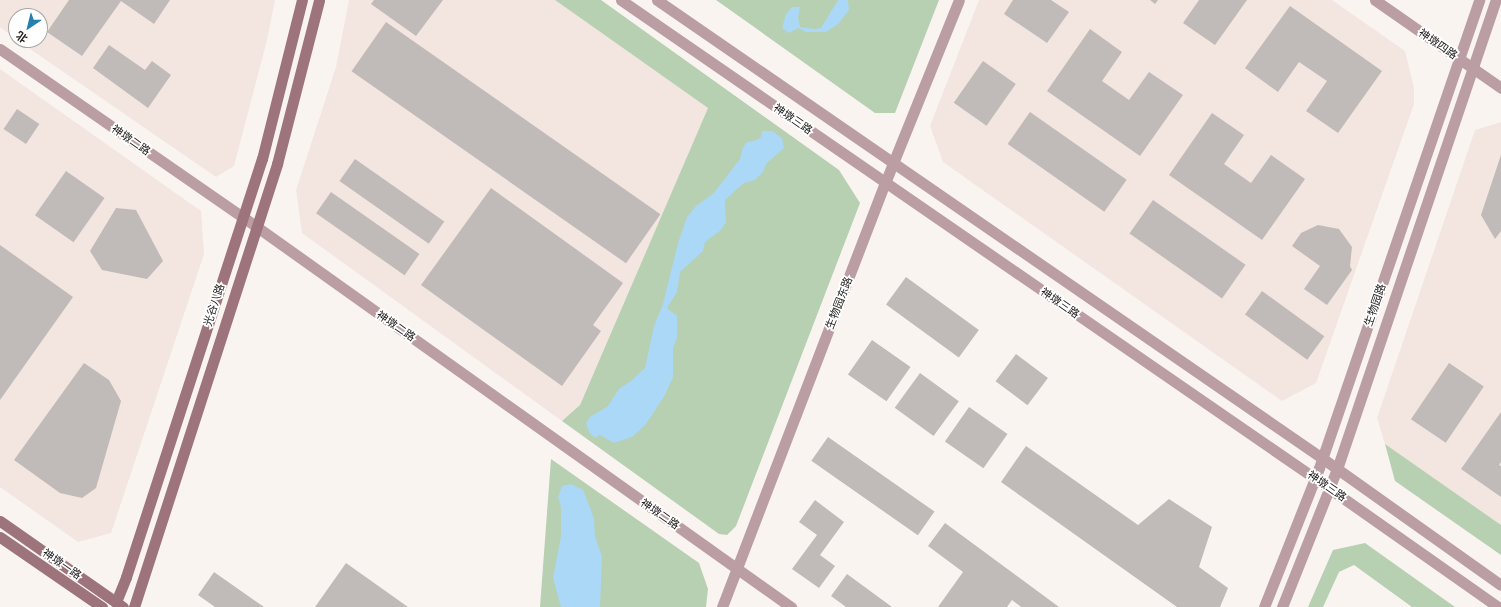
<!DOCTYPE html>
<html>
<head>
<meta charset="utf-8">
<style>
	body { margin:0 }
	#map { position:relative; width:1501px; height:607px; overflow:hidden; background:#faf4f1; font-family:"Archivo Narrow","Noto Sans SC",sans-serif }
	div>[style] { position:absolute }
	[style*='--x'] { left:calc(var(--x)*1px); top:calc(var(--y)*1px); width:calc(var(--w)*1px); rotate:calc(var(--a)*1deg) }
	.built>* { inset:0; background:#f3e5e0 }
	.green>* { inset:0; background:#b6d0b1 }
	.water>* { inset:0; background:#abd8f6 }
	.building>* { inset:0; background:#c0bbb8; transform-origin:0 0 }
	.tertiary>* { height:11px; margin:-5.5px; padding:0 5.5px; transform-origin:5.5px; border-radius:5.5px; background:#bb9ea4 }
	.secondary>* { height:11px; margin:-5.5px; padding:0 5.5px; transform-origin:5.5px; border-radius:5.5px; background:#9e747c }
	span { translate:-50% -50%; white-space:nowrap; text-align:center; line-height:1.15; -webkit-text-stroke:3.5px #fff; paint-order:stroke }
	.street-label { font-size:11px; color:#242221 }
	.north { position:absolute; left:8px; top:8px; width:40px; height:40px; box-sizing:border-box; background:#fff; border:1px solid #a7a7a6; border-radius:50%; rotate:215deg; font-size:11px; font-weight:700; line-height:16px; text-align:center; color:#242221 }
	.north::after { content:''; display:block; margin:auto; width:14px; height:18px; background:#2580ae; clip-path:polygon(50% 0,100% 100%,50% 72%,0 100%) }
</style>
</head>
<body>
<div id="map">
	<div class="built">
		<i style="clip-path:polygon(0 0,275px 0,267px 40px,234px 166px,216px 177px,17px 40px,40px 40px,40px 16px,16px 16px,16px 39px,0 27px)"></i>
		<i style="clip-path:polygon(349px 0,555px 0,708px 108px,580px 405px,562px 421px,302px 233px,296px 190px,336px 67px)"></i>
		<i style="clip-path:polygon(979px 0,1332px 0,1405px 51px,1414px 88px,1414px 104px,1316px 383px,1282px 401px,943px 162px,930px 126px)"></i>
		<i style="clip-path:polygon(0 69px,201px 211px,204px 254px,111px 533px,78px 542px,0 487px)"></i>
		<i style="clip-path:polygon(1501px 122px,1501px 525px,1385px 444px,1377px 418px,1475px 130px)"></i>
	</div>
	<div class="green">
		<i style="clip-path:polygon(555px 0,601px 0,839px 170px,860px 203px,736px 526px,727px 535px,719px 534px,562px 421px,580px 405px,708px 108px)"></i>
		<i style="clip-path:polygon(716px 0,939px 0,895px 113px,875px 113px)"></i>
		<i style="clip-path:polygon(1385px 444px,1501px 525px,1501px 555px,1395px 481px)"></i>
		<i style="clip-path:polygon(551px 459px,699px 563px,708px 589px,706px 607px,540px 607px)"></i>
		<i style="clip-path:polygon(1365px 543px,1455px 607px,1412px 607px,1354px 565px,1339px 572px,1323px 607px,1308px 607px,1333px 550px)"></i>
	</div>
	<div class="water">
		<i style="clip-path:polygon(838px 0,848px 0,849px 10px,838px 24px,826px 32px,806px 32px,798px 28px,789px 33px,782px 28px,786px 14px,792px 7px,800px 7px,798px 18px,800px 27px,815px 29px,821px 28px)"></i>
		<i style="clip-path:polygon(762px 131px,772px 131px,782px 138px,784px 148px,766px 164px,763px 172px,755px 180px,744px 183px,725px 200px,726px 222px,721px 230px,705px 242px,703px 251px,680px 272px,677px 292px,667px 308px,677px 316px,677px 338px,673px 348px,673px 377px,665px 395px,646px 424px,632px 437px,614px 443px,600px 435px,595px 438px,589px 432px,586px 423px,591px 416px,607px 407px,619px 389px,631px 381px,645px 368px,654px 326px,663px 304px,678px 243px,687px 217px,697px 205px,713px 194px,740px 159px,743px 147px,747px 142px,757px 140px,761px 137px)"></i>
		<i style="clip-path:polygon(571px 484px,583px 490px,594px 518px,595px 536px,602px 557px,600px 607px,561px 607px,553px 578px,561px 536px,561px 507px,558px 497px,562px 486px)"></i>
	</div>
	<div class="building">
		<i style="clip-path:polygon(69px 0,170px 0,154px 24px,121px 1px,82px 56px,47px 32px)"></i>
		<i style="clip-path:polygon(374px 0,443px 0,416px 36px,371px 4px)"></i>
		<i style="clip-path:polygon(1013px 0,1051px 0,1069px 12px,1047px 43px,1004px 14px)"></i>
		<i style="clip-path:polygon(1150px 0,1158px 0,1155px 4px)"></i>
		<i style="clip-path:polygon(1199px 0,1247px 0,1215px 45px,1183px 23px)"></i>
		<i style="clip-path:polygon(1290px 6px,1382px 71px,1338px 133px,1306px 111px,1327px 81px,1299px 62px,1278px 92px,1245px 68px)"></i>
		<i style="left:386px;top:22px;width:335px;height:60px;rotate:35deg"></i>
		<i style="clip-path:polygon(1090px 29px,1122px 52px,1102px 81px,1129px 100px,1149px 72px,1183px 95px,1140px 156px,1047px 91px)"></i>
		<i style="clip-path:polygon(109px 45px,145px 70px,152px 61px,171px 75px,148px 108px,93px 68px)"></i>
		<i style="left:983px;top:61px;width:40px;height:51px;rotate:35deg"></i>
		<i style="left:17px;top:109px;width:27px;height:24px;rotate:34deg"></i>
		<i style="left:1030px;top:112px;width:118px;height:39px;rotate:35deg"></i>
		<i style="clip-path:polygon(1212px 113px,1244px 135px,1224px 164px,1251px 183px,1271px 155px,1305px 179px,1262px 240px,1169px 175px)"></i>
		<i style="clip-path:polygon(1501px 155px,1501px 231px,1495px 239px,1481px 215px)"></i>
		<i style="left:355px;top:159px;width:109px;height:27px;rotate:35deg"></i>
		<i style="left:66px;top:171px;width:47px;height:54px;rotate:35deg"></i>
		<i style="clip-path:polygon(491px 188px,623px 283px,593px 325px,601px 331px,562px 386px,421px 285px)"></i>
		<i style="left:331px;top:192px;width:108px;height:26px;rotate:35deg"></i>
		<i style="left:1153px;top:200px;width:113px;height:41px;rotate:35deg"></i>
		<i style="clip-path:polygon(116px 208px,136px 210px,163px 261px,147px 279px,102px 270px,90px 251px)"></i>
		<i style="clip-path:polygon(1318px 225px,1339px 229px,1352px 247px,1350px 266px,1352px 270px,1327px 305px,1304px 289px,1320px 266px,1292px 246px,1301px 233px)"></i>
		<i style="clip-path:polygon(0 245px,73px 297px,0 400px)"></i>
		<i style="left:906px;top:277px;width:90px;height:34px;rotate:36deg"></i>
		<i style="left:1262px;top:291px;width:77px;height:29px;rotate:36deg"></i>
		<i style="left:872px;top:340px;width:47px;height:42px;rotate:35deg"></i>
		<i style="left:1016px;top:354px;width:40px;height:34px;rotate:37deg"></i>
		<i style="clip-path:polygon(84px 363px,109px 380px,121px 401px,96px 488px,82px 498px,60px 493px,14px 460px)"></i>
		<i style="left:1449px;top:363px;width:42px;height:68px;rotate:34deg"></i>
		<i style="left:920px;top:373px;width:48px;height:43px;rotate:36deg"></i>
		<i style="left:969px;top:407px;width:47px;height:42px;rotate:35deg"></i>
		<i style="clip-path:polygon(1501px 412px,1501px 462px,1499px 465px,1501px 466px,1501px 497px,1461px 469px)"></i>
		<i style="left:828px;top:437px;width:130px;height:29px;rotate:35deg"></i>
		<i style="clip-path:polygon(1026px 446px,1138px 525px,1169px 499px,1212px 527px,1199px 567px,1228px 588px,1220px 607px,1177px 607px,1001px 482px)"></i>
		<i style="clip-path:polygon(815px 500px,844px 522px,820px 555px,835px 566px,819px 588px,792px 569px,817px 535px,799px 522px)"></i>
		<i style="clip-path:polygon(945px 523px,1059px 607px,1021px 607px,1012px 600px,1007px 607px,938px 607px,963px 572px,928px 546px)"></i>
		<i style="clip-path:polygon(346px 563px,408px 607px,315px 607px)"></i>
		<i style="clip-path:polygon(214px 572px,264px 607px,215px 607px,198px 595px)"></i>
		<i style="clip-path:polygon(847px 574px,892px 607px,846px 607px,831px 596px)"></i>
	</div>
	<div class="tertiary">
		<i style="--x:621;--y:0;--w:856;--a:34.58"></i>
		<i style="--x:1326;--y:486;--w:210;--a:35.1"></i>
		<i style="--x:657;--y:0;--w:807;--a:34.56"></i>
		<i style="--x:1322;--y:458;--w:219;--a:35.4"></i>
		<i style="--x:1375;--y:0;--w:154;--a:34.9"></i>
		<i style="--x:0;--y:49;--w:295;--a:34.7"></i>
		<i style="--x:243;--y:217;--w:673;--a:35.44"></i>
		<i style="--x:722;--y:607;--w:454;--a:-69"></i>
		<i style="--x:885;--y:183;--w:197;--a:-68"></i>
		<i style="--x:1264;--y:607;--w:149;--a:-68.4"></i>
		<i style="--x:1319;--y:468;--w:495;--a:-71.1"></i>
		<i style="--x:1282;--y:607;--w:149;--a:-68.3"></i>
		<i style="--x:1337;--y:469;--w:495;--a:-71.3"></i>
	</div>
	<div class="secondary">
		<i style="--x:0;--y:521;--w:150;--a:35"></i>
		<i style="--x:0;--y:537;--w:124;--a:34.5"></i>
		<i style="--x:116;--y:602;--w:27;--a:-68"></i>
		<i style="--x:126;--y:577;--w:440;--a:-72"></i>
		<i style="--x:262;--y:159;--w:164;--a:-75.9"></i>
		<i style="--x:134;--y:607;--w:466;--a:-72.1"></i>
		<i style="--x:277;--y:164;--w:169;--a:-75.6"></i>
	</div>
	<div class="street-label">
		<span style="left:1438px;top:44px;rotate:35deg">神墩四路</span>
		<span style="left:793px;top:119px;rotate:35deg">神墩三路</span>
		<span style="left:131px;top:140px;rotate:35deg">神墩二路</span>
		<span style="left:839px;top:303px;rotate:-69deg">生物园东路</span>
		<span style="left:1060px;top:303px;rotate:35deg">神墩三路</span>
		<span style="left:214px;top:305px;rotate:-72deg">光谷八路</span>
		<span style="left:1375px;top:305px;rotate:-71deg">生物园路</span>
		<span style="left:396px;top:326px;rotate:35deg">神墩二路</span>
		<span style="left:1327px;top:486px;rotate:35deg">神墩三路</span>
		<span style="left:660px;top:514px;rotate:35deg">神墩二路</span>
		<span style="left:62px;top:564px;rotate:35deg">神墩一路</span>
	</div>
	<div class="north">北</div>
</div>
</body>
</html>
